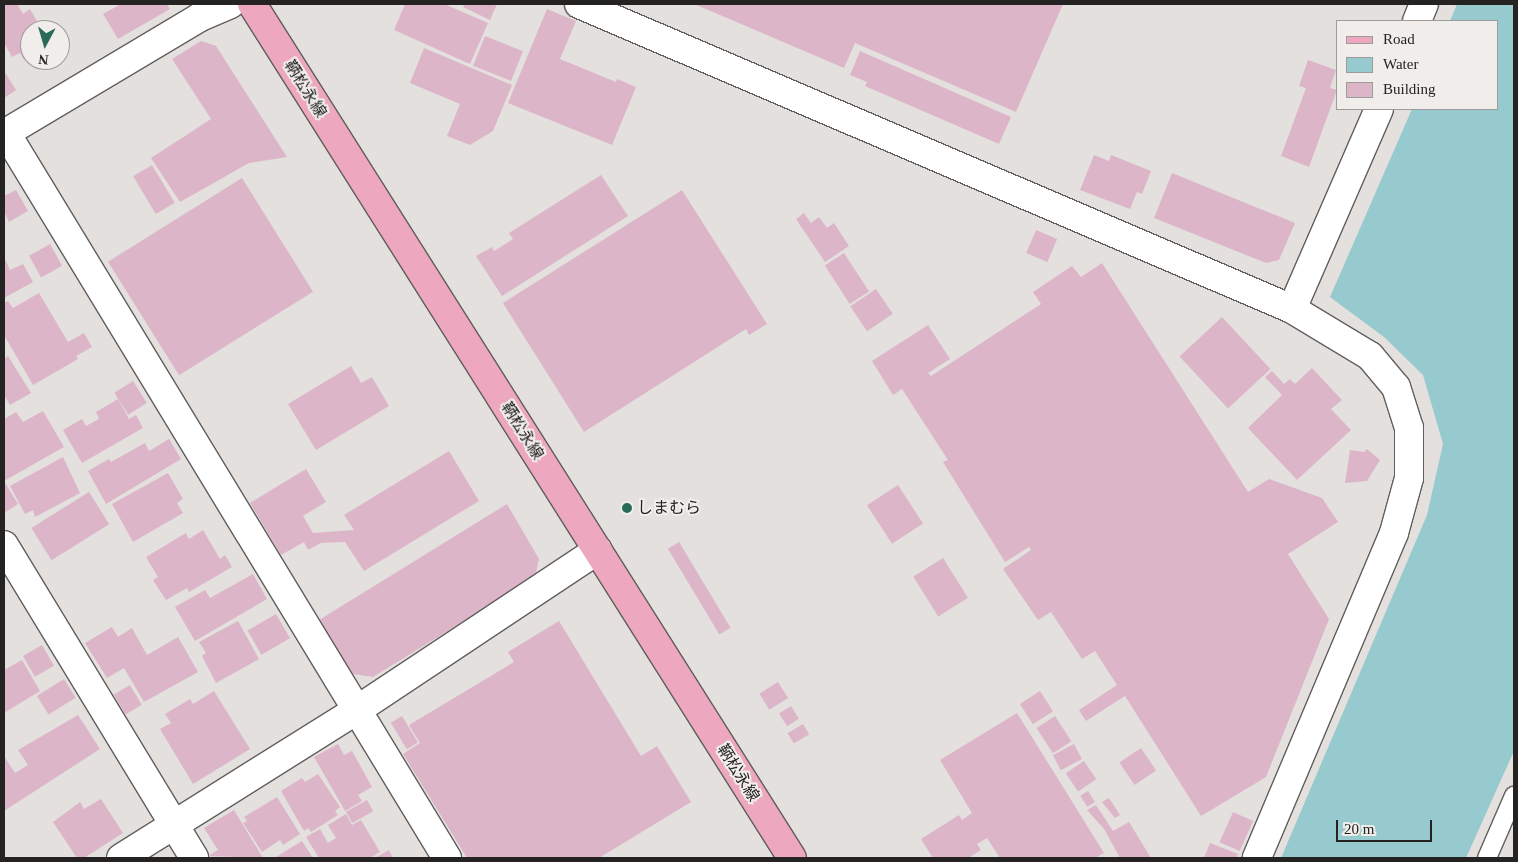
<!DOCTYPE html>
<html>
<head>
<meta charset="utf-8">
<style>
	body { margin:0 }
	#map { position:relative; width:1518px; height:862px; overflow:hidden; background:#e3e0de; font-family:"Times New Roman","Noto Sans JP",serif }
	div>[style] { position:absolute }
	[style*='--x'] { left:calc(var(--x)*1px); top:calc(var(--y)*1px); width:calc(var(--w)*1px); rotate:calc(var(--a)*1deg) }
	.water>* { inset:0; background:#97cace }
	.building>* { inset:0; background:#ddb5c9; transform-origin:0 0 }
	.roads { filter:drop-shadow(1px 0 #615e5d) drop-shadow(-1px 0 #615e5d) drop-shadow(0 1px #615e5d) drop-shadow(0 -1px #615e5d) }
	.service>* { height:18px; margin:-9px; padding:0 9px; transform-origin:9px; border-radius:9px; background:#fff }
	.minor>* { height:28px; margin:-14px; padding:0 14px; transform-origin:14px; border-radius:14px; background:#fff }
	.primary>* { height:28px; margin:-14px; padding:0 14px; transform-origin:14px; border-radius:14px; background:#eda7be }
	.dots>* { width:14px; height:14px; translate:-50% -50%; box-sizing:border-box; border:2px solid #f0edeb; border-radius:50% }
	span { translate:-50% -50%; white-space:nowrap; text-align:center; line-height:1.15; -webkit-text-stroke:4px #f0edeb; paint-order:stroke }
	.street-label { font-size:16px; color:#242322 }
	.poi-label { font-size:16px; color:#242322 }
	.left { translate:0 -50%; text-align:left }
	.frame { position:absolute; inset:0; border:5px solid #242322; pointer-events:none }
	.legend { position:absolute; left:1336px; top:20px; width:162px; height:90px; box-sizing:border-box; background:#f0edeb; border:1px solid #9e9c9b; margin:0; padding:6px 9px; list-style:none; font-size:15px; color:#242322 }
	.legend li { display:flex; align-items:center; gap:10px; height:25px }
	.legend b { width:25px; border:1px solid #9e9c9b }
	.north { position:absolute; left:20px; top:20px; width:50px; height:50px; box-sizing:border-box; background:#f0edeb; border:1px solid #9e9c9b; border-radius:50%; rotate:186deg; font-size:14px; font-weight:700; line-height:20px; text-align:center; color:#242322 }
	.north::after { content:''; display:block; margin:auto; width:18px; height:22px; background:#296a58; clip-path:polygon(50% 0,100% 100%,50% 72%,0 100%) }
	.scale { position:absolute; left:1336px; top:820px; width:96px; height:22px; box-sizing:border-box; border:2px solid #242322; border-top:0; padding-left:6px; font-size:15px; line-height:18px; white-space:nowrap; color:#242322; -webkit-text-stroke:4px #f0edeb; paint-order:stroke }
</style>
</head>
<body>
<div id="map">
	<div class="water">
		<i style="clip-path:polygon(1457px 4px,1514px 4px,1514px 751px,1466px 858px,1281px 858px,1427px 515px,1443px 444px,1423px 375px,1384px 337px,1330px 297px,1412px 109px,1497px 109px,1497px 21px,1450px 21px)"></i>
	</div>
	<div class="building">
		<i style="clip-path:polygon(4px 4px,17px 4px,23px 14px,30px 9px,42px 30px,30px 30px,30px 56px,24px 60px,20px 53px,12px 57px,4px 43px)"></i>
		<i style="clip-path:polygon(121px 4px,167px 4px,170px 9px,118px 39px,103px 14px)"></i>
		<i style="clip-path:polygon(405px 4px,444px 4px,488px 23px,470px 64px,394px 30px)"></i>
		<i style="clip-path:polygon(465px 4px,497px 4px,490px 20px,463px 7px)"></i>
		<i style="clip-path:polygon(694px 4px,1063px 4px,1016px 112px,855px 43px,844px 68px)"></i>
		<i style="clip-path:polygon(547px 9px,576px 21px,560px 59px,616px 82px,617px 79px,636px 87px,612px 145px,508px 103px)"></i>
		<i style="left:485px;top:36px;width:41px;height:32px;rotate:22deg"></i>
		<i style="clip-path:polygon(201px 41px,216px 46px,287px 157px,249px 163px,180px 202px,151px 158px,211px 119px,172px 59px)"></i>
		<i style="clip-path:polygon(424px 48px,512px 85px,493px 131px,470px 145px,447px 136px,460px 104px,410px 83px)"></i>
		<i style="clip-path:polygon(860px 51px,1011px 117px,999px 144px,865px 86px,867px 82px,850px 75px)"></i>
		<i style="clip-path:polygon(1308px 60px,1336px 70px,1330px 88px,1337px 90px,1309px 167px,1281px 156px,1306px 88px,1299px 86px)"></i>
		<i style="clip-path:polygon(4px 71px,16px 90px,4px 98px)"></i>
		<i style="clip-path:polygon(1094px 155px,1109px 161px,1111px 155px,1151px 171px,1142px 194px,1137px 192px,1130px 209px,1080px 190px)"></i>
		<i style="left:152px;top:165px;width:44px;height:22px;rotate:59deg"></i>
		<i style="clip-path:polygon(1172px 173px,1295px 223px,1279px 260px,1266px 263px,1154px 218px)"></i>
		<i style="clip-path:polygon(601px 175px,628px 216px,502px 296px,476px 256px,492px 247px,494px 251px,513px 239px,509px 233px)"></i>
		<i style="left:242px;top:178px;width:134px;height:158px;rotate:58deg"></i>
		<i style="clip-path:polygon(16px 190px,28px 211px,9px 222px,4px 211px,4px 196px)"></i>
		<i style="clip-path:polygon(682px 190px,767px 324px,749px 335px,746px 329px,584px 432px,503px 303px)"></i>
		<i style="clip-path:polygon(804px 213px,811px 223px,819px 217px,827px 228px,834px 223px,849px 246px,825px 262px,796px 219px)"></i>
		<i style="left:1036px;top:230px;width:23px;height:25px;rotate:23deg"></i>
		<i style="left:50px;top:244px;width:25px;height:24px;rotate:61deg"></i>
		<i style="left:844px;top:253px;width:46px;height:23px;rotate:57deg"></i>
		<i style="clip-path:polygon(4px 257px,10px 270px,23px 264px,33px 282px,4px 298px)"></i>
		<i style="clip-path:polygon(1102px 263px,1248px 492px,1269px 479px,1322px 498px,1338px 522px,1288px 554px,1329px 619px,1266px 777px,1201px 816px,1125px 696px,1086px 721px,1079px 710px,1117px 685px,1095px 651px,1082px 659px,1051px 612px,1038px 620px,1003px 569px,1031px 550px,1029px 547px,1005px 562px,943px 462px,948px 460px,902px 389px,893px 395px,872px 361px,928px 325px,950px 359px,928px 373px,931px 376px,1041px 304px,1033px 292px,1072px 266px,1081px 277px)"></i>
		<i style="left:876px;top:289px;width:30px;height:31px;rotate:56deg"></i>
		<i style="clip-path:polygon(39px 293px,68px 342px,84px 333px,92px 347px,76px 356px,78px 359px,33px 385px,4px 335px,4px 303px,8px 301px,13px 308px)"></i>
		<i style="left:1222px;top:317px;width:71px;height:58px;rotate:47deg"></i>
		<i style="clip-path:polygon(8px 356px,31px 393px,10px 405px,4px 395px,4px 359px)"></i>
		<i style="clip-path:polygon(351px 366px,361px 383px,372px 377px,389px 406px,316px 450px,288px 404px)"></i>
		<i style="clip-path:polygon(1312px 368px,1342px 400px,1331px 409px,1351px 430px,1297px 480px,1248px 428px,1282px 395px,1265px 377px,1272px 371px,1284px 384px,1290px 379px,1295px 384px)"></i>
		<i style="left:133px;top:381px;width:26px;height:22px;rotate:58deg"></i>
		<i style="clip-path:polygon(118px 399px,129px 419px,136px 415px,143px 428px,82px 463px,63px 430px,82px 419px,86px 426px,99px 419px,96px 412px)"></i>
		<i style="clip-path:polygon(43px 411px,64px 447px,4px 481px,4px 419px,16px 412px,23px 422px)"></i>
		<i style="clip-path:polygon(169px 439px,181px 459px,106px 504px,88px 471px,109px 459px,111px 462px,145px 443px,149px 451px)"></i>
		<i style="clip-path:polygon(1367px 449px,1380px 460px,1367px 481px,1345px 483px,1350px 450px,1364px 452px)"></i>
		<i style="clip-path:polygon(449px 451px,479px 501px,364px 571px,345px 542px,321px 543px,308px 550px,304px 542px,281px 555px,250px 503px,306px 469px,326px 502px,303px 516px,313px 533px,354px 530px,344px 515px)"></i>
		<i style="clip-path:polygon(63px 457px,80px 493px,35px 517px,33px 510px,25px 514px,10px 486px)"></i>
		<i style="clip-path:polygon(168px 473px,183px 499px,177px 503px,183px 513px,133px 542px,112px 504px)"></i>
		<i style="clip-path:polygon(5px 483px,18px 504px,4px 513px,4px 484px)"></i>
		<i style="left:898px;top:485px;width:46px;height:37px;rotate:57deg"></i>
		<i style="left:89px;top:492px;width:38px;height:68px;rotate:58deg"></i>
		<i style="clip-path:polygon(507px 504px,539px 559px,535px 577px,373px 677px,353px 674px,319px 620px)"></i>
		<i style="clip-path:polygon(203px 530px,220px 559px,225px 555px,232px 567px,189px 592px,187px 588px,166px 600px,153px 580px,158px 577px,146px 557px,186px 533px,189px 539px)"></i>
		<i style="left:679px;top:542px;width:100px;height:13px;rotate:59deg"></i>
		<i style="left:943px;top:558px;width:47px;height:35px;rotate:58deg"></i>
		<i style="clip-path:polygon(253px 574px,267px 599px,195px 641px,175px 607px,205px 590px,210px 598px)"></i>
		<i style="left:276px;top:614px;width:28px;height:33px;rotate:60deg"></i>
		<i style="clip-path:polygon(238px 621px,259px 659px,216px 683px,202px 656px,206px 653px,199px 642px)"></i>
		<i style="clip-path:polygon(559px 621px,641px 756px,657px 746px,691px 802px,599px 858px,467px 858px,403px 754px,420px 743px,409px 725px,514px 662px,508px 652px)"></i>
		<i style="clip-path:polygon(112px 627px,118px 637px,132px 628px,147px 655px,178px 637px,198px 672px,144px 702px,124px 668px,107px 678px,85px 643px)"></i>
		<i style="left:42px;top:645px;width:24px;height:22px;rotate:60deg"></i>
		<i style="clip-path:polygon(22px 660px,40px 691px,4px 713px,4px 670px)"></i>
		<i style="left:64px;top:679px;width:22px;height:32px;rotate:58deg"></i>
		<i style="left:778px;top:682px;width:19px;height:22px;rotate:58deg"></i>
		<i style="left:130px;top:685px;width:23px;height:19px;rotate:59deg"></i>
		<i style="clip-path:polygon(214px 691px,250px 749px,193px 784px,160px 729px,171px 723px,165px 714px,190px 699px,193px 704px)"></i>
		<i style="left:1040px;top:691px;width:24px;height:24px;rotate:57deg"></i>
		<i style="left:791px;top:706px;width:15px;height:14px;rotate:58deg"></i>
		<i style="clip-path:polygon(1017px 713px,1104px 853px,1095px 858px,1000px 858px,987px 838px,977px 844px,981px 850px,968px 858px,933px 858px,921px 839px,959px 815px,962px 820px,972px 813px,940px 760px)"></i>
		<i style="clip-path:polygon(78px 715px,100px 749px,4px 811px,4px 756px,15px 773px,28px 765px,18px 750px)"></i>
		<i style="left:402px;top:716px;width:31px;height:13px;rotate:59deg"></i>
		<i style="left:1055px;top:716px;width:30px;height:22px;rotate:57deg"></i>
		<i style="left:803px;top:724px;width:12px;height:18px;rotate:59deg"></i>
		<i style="clip-path:polygon(338px 744px,344px 755px,352px 751px,372px 787px,358px 795px,362px 801px,345px 811px,314px 757px)"></i>
		<i style="left:1074px;top:744px;width:17px;height:24px;rotate:62deg"></i>
		<i style="left:1141px;top:748px;width:27px;height:26px;rotate:56deg"></i>
		<i style="left:1084px;top:761px;width:22px;height:22px;rotate:56deg"></i>
		<i style="clip-path:polygon(318px 774px,340px 807px,335px 811px,338px 815px,311px 832px,308px 828px,304px 831px,281px 791px,302px 778px,305px 782px)"></i>
		<i style="left:1088px;top:791px;width:13px;height:9px;rotate:58deg"></i>
		<i style="clip-path:polygon(277px 797px,300px 834px,283px 845px,280px 840px,262px 852px,243px 823px,247px 821px,244px 817px)"></i>
		<i style="clip-path:polygon(1109px 798px,1120px 815px,1115px 818px,1102px 802px)"></i>
		<i style="clip-path:polygon(101px 799px,123px 833px,84px 858px,77px 858px,53px 822px,80px 802px,84px 809px)"></i>
		<i style="left:367px;top:800px;width:13px;height:24px;rotate:61deg"></i>
		<i style="clip-path:polygon(1096px 805px,1113px 831px,1129px 822px,1151px 858px,1120px 858px,1104px 829px,1087px 810px)"></i>
		<i style="clip-path:polygon(234px 810px,263px 858px,208px 856px,218px 850px,204px 828px)"></i>
		<i style="left:1233px;top:812px;width:22px;height:33px;rotate:24deg"></i>
		<i style="clip-path:polygon(346px 814px,352px 825px,361px 820px,380px 852px,370px 858px,319px 858px,306px 837px,320px 829px,328px 843px,336px 838px,328px 825px)"></i>
		<i style="clip-path:polygon(302px 841px,313px 858px,277px 858px,276px 857px)"></i>
		<i style="clip-path:polygon(1210px 843px,1238px 854px,1236px 858px,1204px 858px)"></i>
		<i style="clip-path:polygon(389px 850px,393px 858px,375px 858px)"></i>
	</div>
	<div class="roads">
		<div class="service">
			<i style="--x:1487;--y:858;--w:68;--a:-66.5"></i>
		</div>
		<div class="minor">
			<i style="--x:579;--y:4;--w:775;--a:23.16"></i>
			<i style="--x:1292;--y:309;--w:91;--a:31.1"></i>
			<i style="--x:1370;--y:356;--w:40;--a:50"></i>
			<i style="--x:1396;--y:387;--w:43;--a:72.4"></i>
			<i style="--x:1409;--y:428;--w:50;--a:90"></i>
			<i style="--x:1409;--y:478;--w:57;--a:105.3"></i>
			<i style="--x:1394;--y:533;--w:353;--a:112.9"></i>
			<i style="--x:1417;--y:21;--w:18;--a:-68"></i>
			<i style="--x:6;--y:133;--w:849;--a:58.69"></i>
			<i style="--x:4;--y:134;--w:228;--a:-30.8"></i>
			<i style="--x:200;--y:17;--w:33;--a:-23"></i>
			<i style="--x:1292;--y:309;--w:218;--a:-66.5"></i>
			<i style="--x:4;--y:545;--w:366;--a:58.7"></i>
			<i style="--x:121;--y:858;--w:279;--a:-32.1"></i>
			<i style="--x:357;--y:710;--w:289;--a:-33.6"></i>
		</div>
		<div class="primary">
			<i style="--x:252;--y:4;--w:1010;--a:57.69"></i>
		</div>
	</div>
	<div class="dots">
		<i style="left:627px;top:508px;background:#296a58"></i>
	</div>
	<div class="street-label">
		<span style="left:305px;top:89px;rotate:58deg">鞆松永線</span>
		<span style="left:522px;top:431px;rotate:58deg">鞆松永線</span>
		<span style="left:738px;top:773px;rotate:58deg">鞆松永線</span>
	</div>
	<div class="poi-label">
		<span class="left" style="left:637px;top:508px">しまむら</span>
	</div>
	<div class="frame"></div>
	<ul class="legend">
	<li><b style="height:6px;background:#eda7be"></b>Road</li>
	<li><b style="height:14px;background:#97cace"></b>Water</li>
	<li><b style="height:14px;background:#ddb5c9"></b>Building</li>
	</ul>
	<div class="north">N</div>
	<div class="scale">20 m</div>
</div>
</body>
</html>
